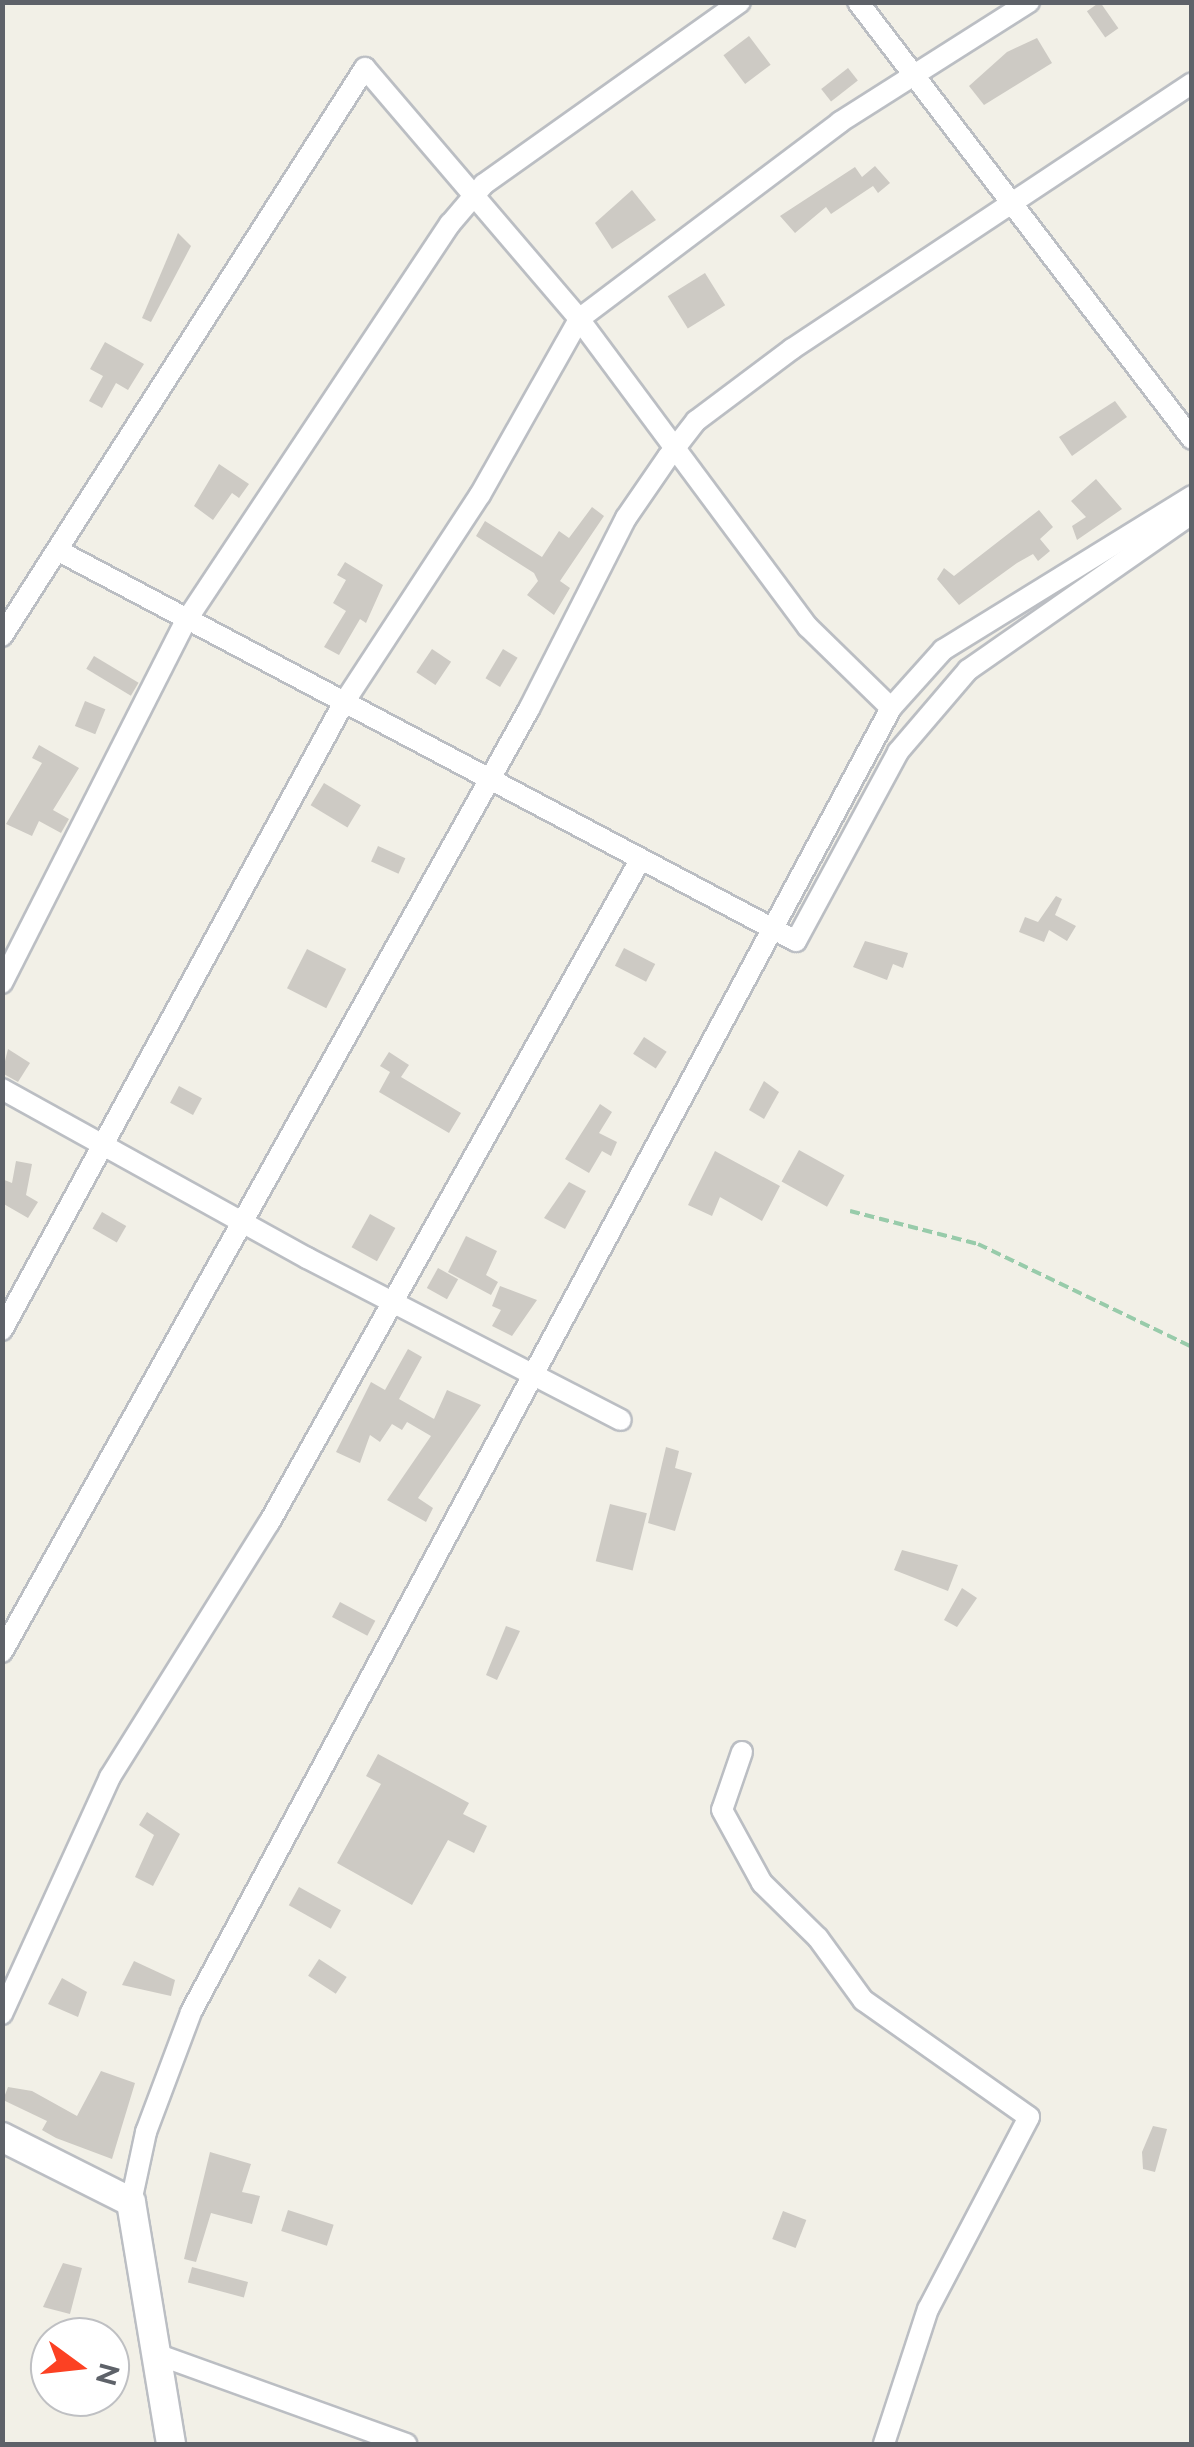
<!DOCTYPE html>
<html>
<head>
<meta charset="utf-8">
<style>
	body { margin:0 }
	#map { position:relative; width:1194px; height:2447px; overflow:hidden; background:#f2f0e7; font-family:Raleway,sans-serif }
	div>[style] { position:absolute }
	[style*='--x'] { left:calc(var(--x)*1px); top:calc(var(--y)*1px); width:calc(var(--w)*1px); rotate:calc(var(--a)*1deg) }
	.building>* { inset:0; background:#cdcac4; transform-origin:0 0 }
	.path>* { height:4px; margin-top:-2px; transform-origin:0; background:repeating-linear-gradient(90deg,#98cbaa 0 10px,transparent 0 15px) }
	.roads { filter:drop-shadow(2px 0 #bbbec3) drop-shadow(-2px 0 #bbbec3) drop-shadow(0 2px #bbbec3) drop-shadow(0 -2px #bbbec3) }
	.street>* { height:20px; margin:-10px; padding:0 10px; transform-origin:10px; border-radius:10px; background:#fff }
	.secondary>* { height:28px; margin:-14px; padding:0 14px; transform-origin:14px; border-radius:14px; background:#fff }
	span { translate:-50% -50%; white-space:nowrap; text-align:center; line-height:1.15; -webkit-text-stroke:10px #fff; paint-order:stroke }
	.frame { position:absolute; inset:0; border:5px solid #5e6269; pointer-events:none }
	.north { position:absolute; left:30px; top:2317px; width:100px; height:100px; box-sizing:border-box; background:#fff; border:2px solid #bfc0c3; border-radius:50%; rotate:105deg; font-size:28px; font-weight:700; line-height:40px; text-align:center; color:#5e6269 }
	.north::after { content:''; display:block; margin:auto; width:35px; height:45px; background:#fc4123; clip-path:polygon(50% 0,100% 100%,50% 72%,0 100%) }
</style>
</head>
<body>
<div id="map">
	<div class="building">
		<i style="left:1100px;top:2px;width:32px;height:16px;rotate:55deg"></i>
		<i style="left:749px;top:36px;width:36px;height:32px;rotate:53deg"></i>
		<i style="clip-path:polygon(1037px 38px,1052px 63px,984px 105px,969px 86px,1007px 52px)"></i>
		<i style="left:848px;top:68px;width:16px;height:34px;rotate:52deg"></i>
		<i style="clip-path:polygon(875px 166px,890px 183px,878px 193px,873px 186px,831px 214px,826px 207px,795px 233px,780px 216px,855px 167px,862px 177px)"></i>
		<i style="clip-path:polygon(632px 190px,656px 220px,612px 249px,595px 223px)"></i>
		<i style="clip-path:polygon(178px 233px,191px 246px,151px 322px,142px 318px)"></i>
		<i style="left:705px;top:273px;width:38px;height:44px;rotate:58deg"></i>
		<i style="clip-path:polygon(105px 342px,144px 364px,128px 390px,116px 383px,102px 408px,89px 401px,103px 376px,90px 369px)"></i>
		<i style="clip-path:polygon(1115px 401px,1127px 417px,1072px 456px,1059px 437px)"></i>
		<i style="clip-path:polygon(219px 464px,249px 484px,239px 498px,232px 493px,213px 520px,194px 506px)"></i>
		<i style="clip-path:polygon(1096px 479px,1122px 509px,1077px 540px,1072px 526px,1086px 517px,1071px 501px)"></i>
		<i style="clip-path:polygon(592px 507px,604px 516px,560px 581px,570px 588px,554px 615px,527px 595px,538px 581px,534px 573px,476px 536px,485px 521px,542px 557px,559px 531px,569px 538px)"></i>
		<i style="clip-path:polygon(1039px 510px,1053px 527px,1040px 539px,1050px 551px,1038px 561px,1033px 554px,1017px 563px,959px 605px,937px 579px,944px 568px,954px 576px)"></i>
		<i style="clip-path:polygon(345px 562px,383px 585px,366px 623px,360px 619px,339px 655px,324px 647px,346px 611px,333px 603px,346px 580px,337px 575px)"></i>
		<i style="left:432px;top:649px;width:23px;height:28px;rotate:34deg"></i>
		<i style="left:503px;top:649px;width:17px;height:34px;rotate:31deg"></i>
		<i style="left:94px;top:656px;width:52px;height:15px;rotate:31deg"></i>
		<i style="left:85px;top:701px;width:22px;height:27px;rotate:22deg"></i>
		<i style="clip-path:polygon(39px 745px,79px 768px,53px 810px,69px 819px,61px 833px,39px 821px,32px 836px,6px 824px,42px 763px,32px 758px)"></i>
		<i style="left:324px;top:783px;width:43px;height:26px;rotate:31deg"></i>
		<i style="left:378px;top:846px;width:30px;height:17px;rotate:24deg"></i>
		<i style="clip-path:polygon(1056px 896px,1062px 899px,1055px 915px,1076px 926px,1067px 941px,1049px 930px,1044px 942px,1019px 932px,1025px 917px,1038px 922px)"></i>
		<i style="clip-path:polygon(865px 941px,908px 953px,903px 968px,893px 964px,887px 980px,853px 967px)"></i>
		<i style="left:624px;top:948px;width:35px;height:20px;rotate:27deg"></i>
		<i style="left:307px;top:949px;width:44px;height:44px;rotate:27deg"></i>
		<i style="left:644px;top:1037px;width:27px;height:20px;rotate:33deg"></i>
		<i style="clip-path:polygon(8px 1049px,30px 1063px,18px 1082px,2px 1073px)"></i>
		<i style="clip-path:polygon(389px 1052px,409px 1065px,401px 1077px,461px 1113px,449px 1133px,379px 1092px,390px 1072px,380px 1066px)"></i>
		<i style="clip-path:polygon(764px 1081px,779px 1092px,764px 1119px,749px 1110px)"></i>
		<i style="left:179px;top:1086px;width:26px;height:19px;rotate:28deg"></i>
		<i style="clip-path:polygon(600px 1104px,612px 1112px,599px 1133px,617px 1142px,611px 1156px,602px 1151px,589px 1173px,565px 1159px)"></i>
		<i style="left:799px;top:1150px;width:52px;height:36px;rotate:29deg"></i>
		<i style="clip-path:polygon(715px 1151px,780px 1186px,762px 1221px,720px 1197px,712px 1216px,688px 1205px)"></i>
		<i style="clip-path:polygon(16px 1161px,32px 1164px,26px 1195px,38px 1202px,28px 1218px,2px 1203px,2px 1179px,12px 1183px)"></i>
		<i style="clip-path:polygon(569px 1182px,586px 1191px,565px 1229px,544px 1218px)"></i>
		<i style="left:102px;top:1212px;width:28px;height:19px;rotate:30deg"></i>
		<i style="left:370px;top:1214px;width:29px;height:38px;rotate:29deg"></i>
		<i style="clip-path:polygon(466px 1236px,497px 1251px,486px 1275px,498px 1282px,491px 1295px,448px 1272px)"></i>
		<i style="left:438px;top:1268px;width:23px;height:23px;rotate:29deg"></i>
		<i style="clip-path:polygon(500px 1286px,537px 1300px,512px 1336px,492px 1326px,501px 1310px,492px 1306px)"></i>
		<i style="clip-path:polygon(408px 1349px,422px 1357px,399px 1399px,434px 1419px,447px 1390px,481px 1405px,418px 1498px,433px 1508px,426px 1522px,387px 1500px,431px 1436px,407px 1422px,402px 1430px,392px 1424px,380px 1442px,370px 1435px,360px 1463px,336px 1452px,371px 1382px,385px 1390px)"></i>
		<i style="clip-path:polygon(666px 1447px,679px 1451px,675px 1468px,692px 1473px,675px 1531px,648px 1523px)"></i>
		<i style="left:610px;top:1504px;width:38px;height:59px;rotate:14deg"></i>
		<i style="clip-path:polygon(902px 1550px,958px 1565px,948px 1591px,894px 1570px)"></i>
		<i style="clip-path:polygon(962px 1588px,977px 1598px,957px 1627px,944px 1620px)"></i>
		<i style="left:340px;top:1602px;width:40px;height:17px;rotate:28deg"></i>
		<i style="clip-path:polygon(506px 1626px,520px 1631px,497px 1680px,486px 1675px)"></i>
		<i style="clip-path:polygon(378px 1754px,469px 1803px,463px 1814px,487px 1826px,474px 1853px,448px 1840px,412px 1905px,337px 1863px,381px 1784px,366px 1776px)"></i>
		<i style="clip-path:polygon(147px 1812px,180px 1834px,153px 1886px,135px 1877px,154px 1835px,139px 1825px)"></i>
		<i style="left:299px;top:1887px;width:48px;height:21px;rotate:29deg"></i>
		<i style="left:319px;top:1959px;width:33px;height:20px;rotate:33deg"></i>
		<i style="clip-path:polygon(134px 1961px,175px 1980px,171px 1996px,122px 1985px)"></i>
		<i style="clip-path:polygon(62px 1978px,87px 1992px,78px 2017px,48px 2004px)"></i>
		<i style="clip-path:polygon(101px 2071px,135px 2083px,112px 2159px,56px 2138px,42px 2130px,47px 2121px,3px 2100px,8px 2087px,32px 2091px,77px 2116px)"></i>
		<i style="clip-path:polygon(1153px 2126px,1167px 2129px,1155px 2172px,1143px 2169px,1142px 2152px)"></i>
		<i style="clip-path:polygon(210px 2152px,251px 2164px,242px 2192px,260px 2196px,252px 2224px,211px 2213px,196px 2262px,184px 2259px)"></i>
		<i style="left:288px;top:2210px;width:48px;height:22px;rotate:18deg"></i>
		<i style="left:783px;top:2211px;width:25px;height:30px;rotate:21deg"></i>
		<i style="clip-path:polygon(63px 2263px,82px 2268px,70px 2314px,43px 2307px)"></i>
		<i style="left:192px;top:2267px;width:58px;height:16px;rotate:15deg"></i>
	</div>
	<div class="path">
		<i style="--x:850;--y:1211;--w:132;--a:14.5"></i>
		<i style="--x:978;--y:1244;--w:237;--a:25.7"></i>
	</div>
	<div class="roads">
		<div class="street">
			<i style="--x:858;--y:2;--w:550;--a:52.61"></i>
			<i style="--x:57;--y:550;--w:836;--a:27.88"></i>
			<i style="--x:796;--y:941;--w:215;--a:-61.6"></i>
			<i style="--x:898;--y:752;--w:108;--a:-49.5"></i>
			<i style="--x:968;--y:670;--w:273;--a:-34.9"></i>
			<i style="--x:2;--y:636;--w:674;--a:-57.42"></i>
			<i style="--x:365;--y:68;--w:330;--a:49.5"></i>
			<i style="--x:579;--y:319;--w:384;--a:53.4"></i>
			<i style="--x:808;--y:627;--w:116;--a:44.3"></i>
			<i style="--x:2;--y:983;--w:406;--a:-63.1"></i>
			<i style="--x:186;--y:621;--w:477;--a:-56.4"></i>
			<i style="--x:450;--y:224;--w:52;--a:-49.6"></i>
			<i style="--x:484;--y:184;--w:314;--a:-35.4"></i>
			<i style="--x:2;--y:1089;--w:349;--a:29"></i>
			<i style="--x:307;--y:1258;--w:353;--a:27.3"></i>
			<i style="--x:2;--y:1330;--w:713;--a:-61.42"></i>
			<i style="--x:343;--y:704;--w:250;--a:-56.8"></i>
			<i style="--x:480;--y:495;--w:202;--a:-60.6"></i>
			<i style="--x:579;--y:319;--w:327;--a:-37"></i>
			<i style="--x:840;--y:122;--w:224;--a:-32.4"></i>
			<i style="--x:2;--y:1652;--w:1080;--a:-60.8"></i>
			<i style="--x:529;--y:709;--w:214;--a:-63.1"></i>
			<i style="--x:626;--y:518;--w:74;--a:-55.5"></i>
			<i style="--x:668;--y:457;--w:46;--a:-52.1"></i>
			<i style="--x:696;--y:421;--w:120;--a:-36.9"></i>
			<i style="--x:792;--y:349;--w:480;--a:-33.6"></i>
			<i style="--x:742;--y:1752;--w:61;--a:109"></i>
			<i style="--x:722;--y:1810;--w:83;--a:61.3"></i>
			<i style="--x:762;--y:1883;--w:78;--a:44.5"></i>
			<i style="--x:818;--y:1938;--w:77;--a:54"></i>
			<i style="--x:863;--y:2000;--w:203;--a:35.2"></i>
			<i style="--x:1029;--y:2117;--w:217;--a:117.7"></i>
			<i style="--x:928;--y:2309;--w:142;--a:108.1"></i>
			<i style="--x:2;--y:2014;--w:260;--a:-65.5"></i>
			<i style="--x:110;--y:1777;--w:300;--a:-58"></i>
			<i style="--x:269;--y:1523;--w:758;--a:-60.76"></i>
			<i style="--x:131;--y:2202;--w:72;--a:-77.9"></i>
			<i style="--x:146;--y:2132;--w:128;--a:-69.4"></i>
			<i style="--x:191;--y:2012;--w:1480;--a:-61.77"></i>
			<i style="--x:891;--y:708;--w:78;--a:-48.1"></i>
			<i style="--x:943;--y:650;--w:293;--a:-31.7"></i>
			<i style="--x:159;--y:2355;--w:263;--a:19.8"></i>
		</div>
		<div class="secondary">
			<i style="--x:2;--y:2137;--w:144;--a:26.7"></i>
			<i style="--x:131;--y:2202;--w:245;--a:80.6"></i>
		</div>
	</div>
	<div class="frame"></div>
	<div class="north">N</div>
</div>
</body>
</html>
